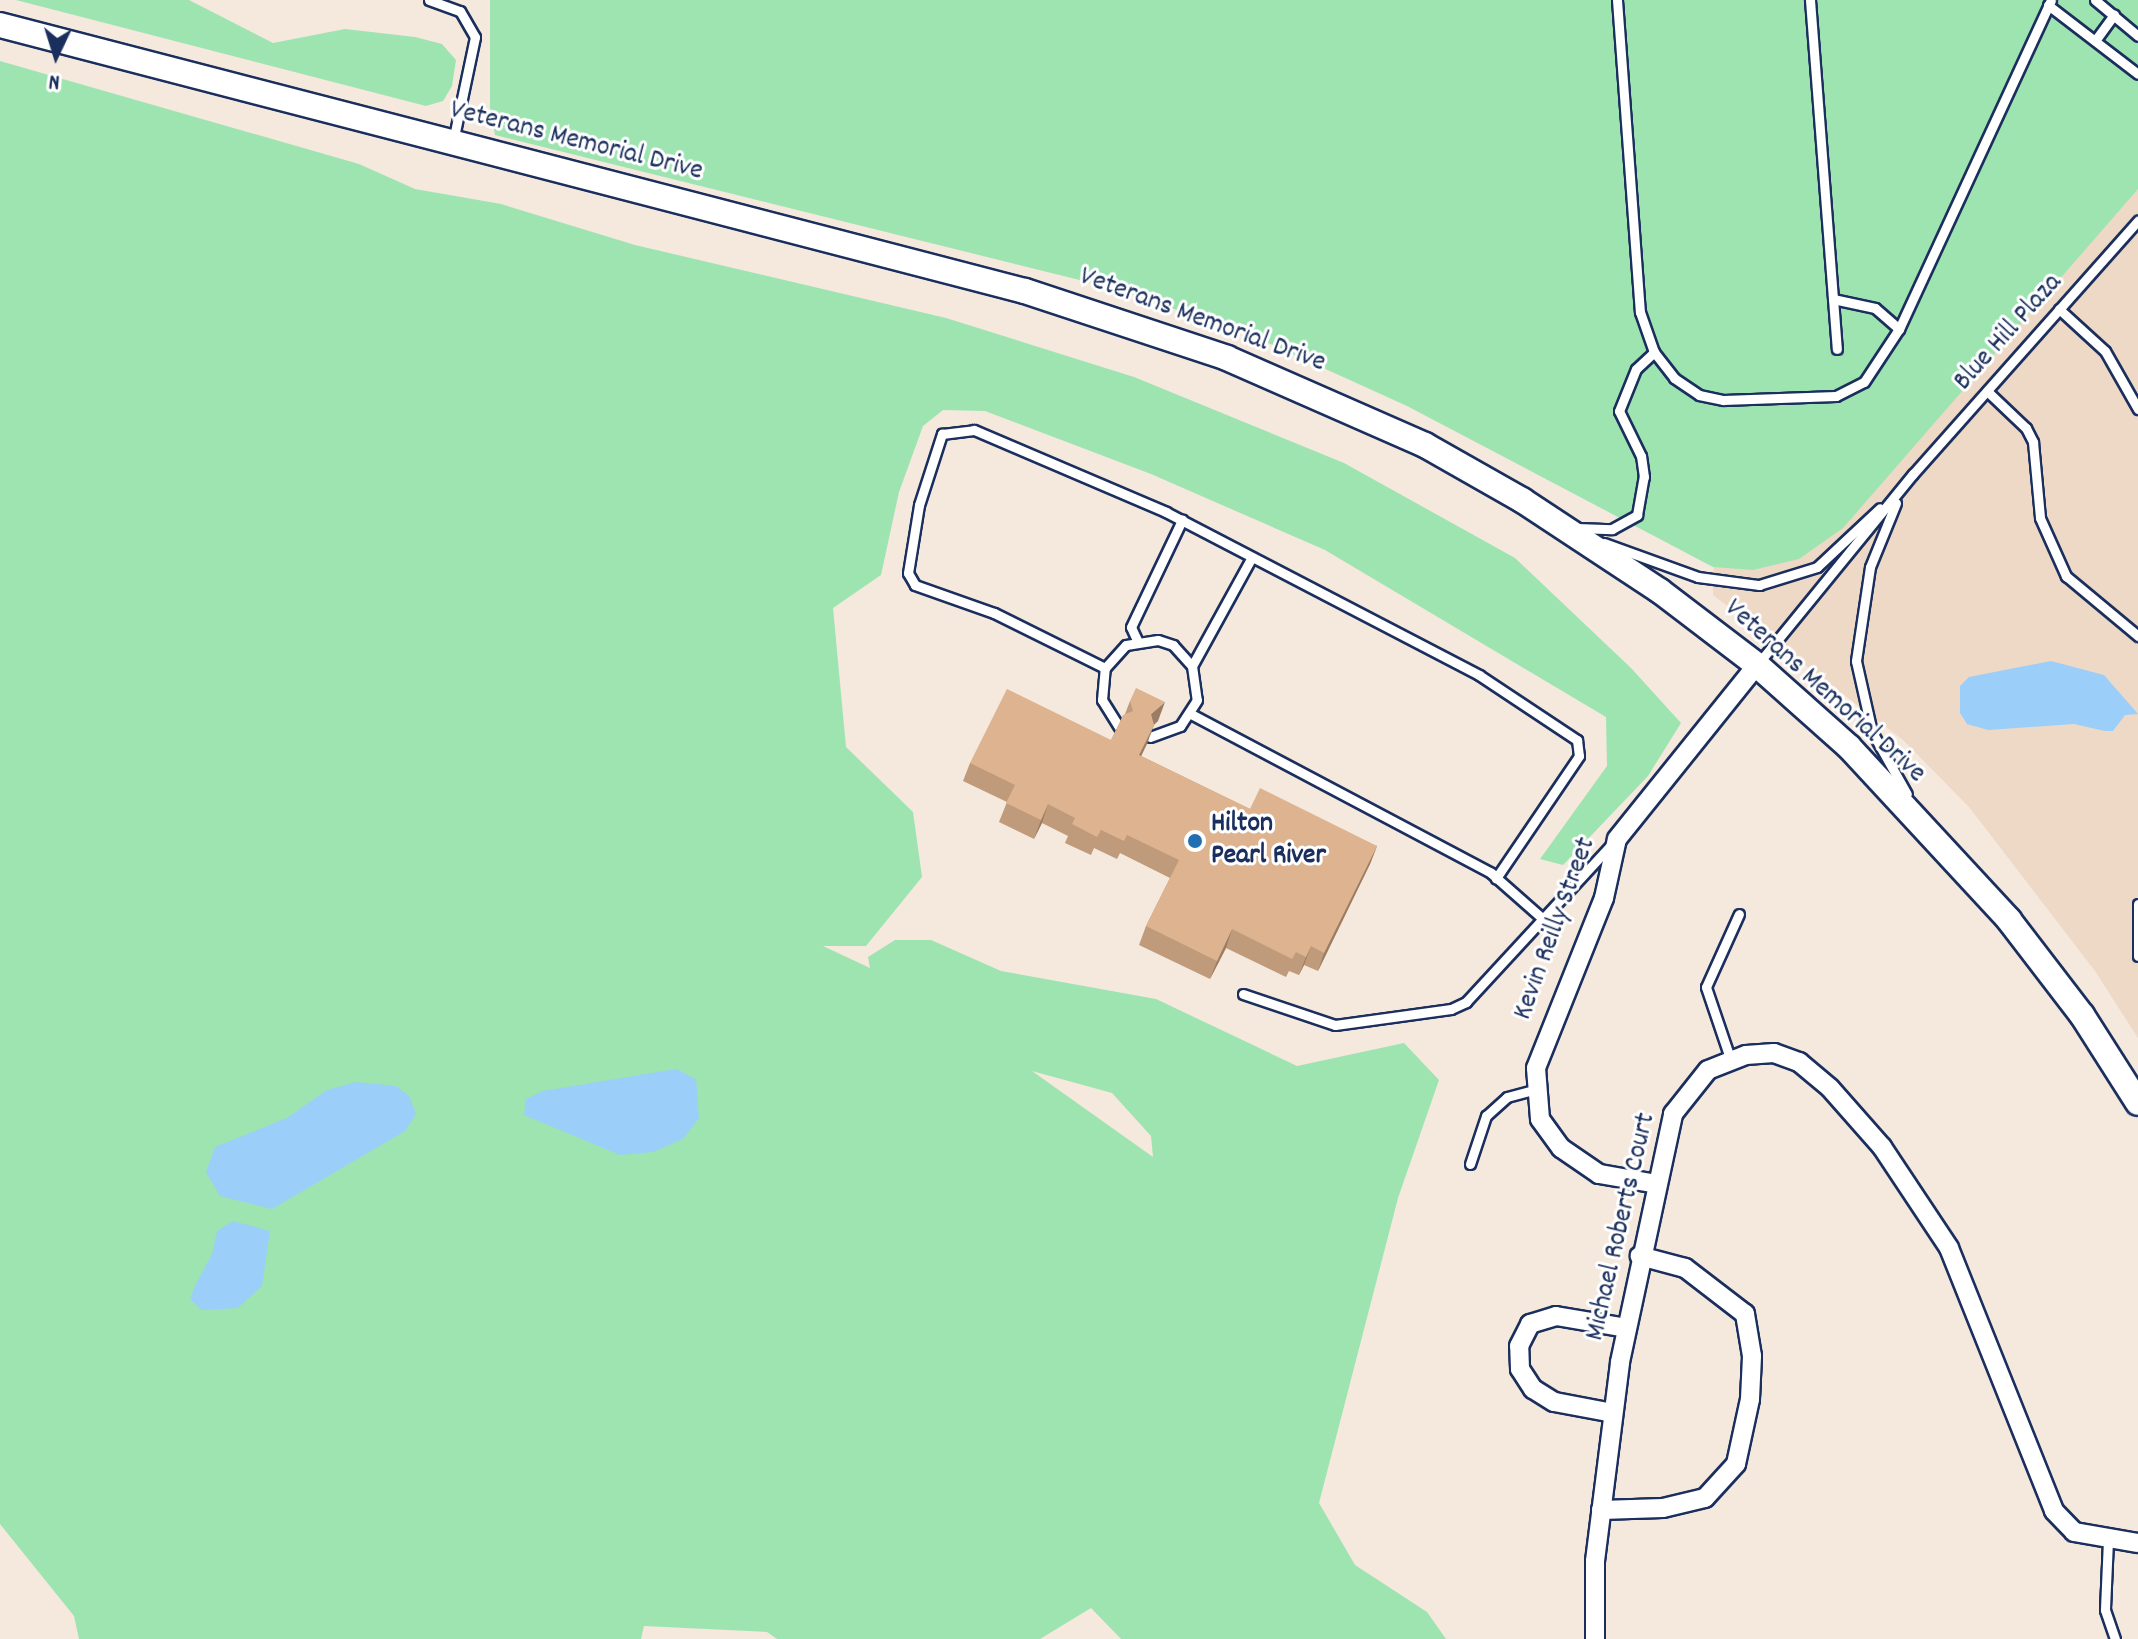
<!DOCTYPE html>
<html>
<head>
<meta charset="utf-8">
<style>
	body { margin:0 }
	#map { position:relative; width:2138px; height:1639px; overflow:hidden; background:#f5e8dd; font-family:Dekko,sans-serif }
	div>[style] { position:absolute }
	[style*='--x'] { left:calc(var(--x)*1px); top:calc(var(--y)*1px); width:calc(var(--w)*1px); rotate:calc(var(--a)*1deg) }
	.built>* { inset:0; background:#eed8c6 }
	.green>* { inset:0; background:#9de4b1 }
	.water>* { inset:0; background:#9bcef9 }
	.roads { filter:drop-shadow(2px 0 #1b2f5e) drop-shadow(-2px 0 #1b2f5e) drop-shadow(0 2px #1b2f5e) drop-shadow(0 -2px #1b2f5e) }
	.service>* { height:9px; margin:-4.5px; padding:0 4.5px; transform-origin:4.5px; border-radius:4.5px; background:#fff }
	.minor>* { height:18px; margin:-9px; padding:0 9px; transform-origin:9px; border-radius:9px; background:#fff }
	.tertiary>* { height:24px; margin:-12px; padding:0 12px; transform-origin:12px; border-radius:12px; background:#fff }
	.wall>* { inset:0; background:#bf9a7b }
	.shaded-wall>* { inset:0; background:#9b7d64 }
	.building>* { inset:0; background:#deb38f }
	.dots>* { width:22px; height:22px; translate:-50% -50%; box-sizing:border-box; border:4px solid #fff; border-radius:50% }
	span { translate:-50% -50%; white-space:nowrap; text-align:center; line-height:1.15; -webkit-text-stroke:6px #fff; paint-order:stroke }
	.street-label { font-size:28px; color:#1b2f5e }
	.poi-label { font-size:28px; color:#1b2f5e; font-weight:700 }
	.left { translate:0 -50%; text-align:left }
	.north { position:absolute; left:16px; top:16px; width:80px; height:80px; -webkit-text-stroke:6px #fff; paint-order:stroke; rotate:184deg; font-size:22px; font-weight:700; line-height:32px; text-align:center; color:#1b2f5e }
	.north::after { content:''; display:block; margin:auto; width:28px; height:36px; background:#1b2f5e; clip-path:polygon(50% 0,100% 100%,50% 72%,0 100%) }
</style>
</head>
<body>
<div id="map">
	<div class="built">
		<i style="clip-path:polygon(2138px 107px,2138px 1038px,2095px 971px,1969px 807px,1903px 740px,1713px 595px,1714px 560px)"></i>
	</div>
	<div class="green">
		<i style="clip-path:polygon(16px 0,189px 0,273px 43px,345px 29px,415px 37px,442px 44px,456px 60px,452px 86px,443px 101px,426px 106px)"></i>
		<i style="clip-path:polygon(490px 0,2138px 0,2138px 189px,1843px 528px,1799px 559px,1753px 570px,1713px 567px,1407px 406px,1255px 337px,1116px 289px,495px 135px,490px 108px)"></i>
		<i style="clip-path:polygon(evenodd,0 61px,359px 164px,415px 189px,501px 204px,635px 245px,946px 318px,1134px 377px,1344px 463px,1515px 558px,1631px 668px,1681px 723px,1648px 776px,1563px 865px,1540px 859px,1607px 766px,1606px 717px,1325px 550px,1151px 474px,985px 411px,943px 410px,923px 426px,899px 492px,881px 575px,833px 608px,846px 747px,913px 812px,922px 877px,866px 946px,823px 946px,870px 968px,868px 957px,895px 940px,931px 940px,1001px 971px,1156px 999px,1297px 1066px,1404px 1043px,1439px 1080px,1398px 1198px,1319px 1503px,1355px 1565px,1427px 1612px,1446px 1639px,1121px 1639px,1091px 1608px,1040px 1639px,777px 1639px,767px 1632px,644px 1626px,641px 1639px,79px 1639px,74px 1616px,0 1524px,0 61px,1032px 1071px,1112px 1093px,1151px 1136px,1153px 1157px,1032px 1071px)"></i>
	</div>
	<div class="water">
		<i style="clip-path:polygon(2051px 661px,2104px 675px,2138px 714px,2125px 715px,2113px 731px,2105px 731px,2074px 724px,1988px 730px,1967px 724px,1960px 713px,1960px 686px,1969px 677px)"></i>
		<i style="clip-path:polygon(676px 1069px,696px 1079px,699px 1118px,683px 1139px,653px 1152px,620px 1155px,524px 1115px,526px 1099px,543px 1091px)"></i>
		<i style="clip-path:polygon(356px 1082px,396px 1086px,409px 1096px,416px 1114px,405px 1131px,272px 1209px,220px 1196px,206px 1172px,215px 1147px,287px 1118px,327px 1090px)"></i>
		<i style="clip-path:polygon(233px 1221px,270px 1231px,262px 1286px,238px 1308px,202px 1310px,190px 1299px,195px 1286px,212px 1254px,217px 1231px)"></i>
	</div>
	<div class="roads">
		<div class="service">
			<i style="--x:429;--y:0;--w:33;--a:20"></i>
			<i style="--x:460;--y:11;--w:30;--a:60"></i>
			<i style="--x:475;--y:37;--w:106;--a:101.9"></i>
			<i style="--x:1617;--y:0;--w:313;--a:85.8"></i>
			<i style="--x:1640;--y:312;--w:42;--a:70.7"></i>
			<i style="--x:1654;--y:352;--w:33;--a:52"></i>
			<i style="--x:1674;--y:378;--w:30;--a:34"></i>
			<i style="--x:1699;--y:395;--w:25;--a:12"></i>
			<i style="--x:1723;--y:400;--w:113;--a:-2"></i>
			<i style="--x:1836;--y:396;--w:31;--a:-27"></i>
			<i style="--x:1864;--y:382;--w:64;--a:-56.6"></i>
			<i style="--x:1899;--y:329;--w:362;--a:-65.2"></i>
			<i style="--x:1810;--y:0;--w:350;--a:85.6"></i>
			<i style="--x:2095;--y:0;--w:56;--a:39.9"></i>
			<i style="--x:2048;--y:5;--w:113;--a:37.5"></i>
			<i style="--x:2097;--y:38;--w:29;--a:-54"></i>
			<i style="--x:1833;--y:299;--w:43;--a:12.1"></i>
			<i style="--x:1875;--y:308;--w:32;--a:41"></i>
			<i style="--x:2059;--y:309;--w:62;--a:42.4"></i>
			<i style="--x:2105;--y:351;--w:67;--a:60.4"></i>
			<i style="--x:1987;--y:391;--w:54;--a:43.5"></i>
			<i style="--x:2026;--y:428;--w:16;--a:63"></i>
			<i style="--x:2033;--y:442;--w:76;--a:84.7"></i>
			<i style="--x:2040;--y:518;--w:64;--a:65.9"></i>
			<i style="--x:2066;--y:576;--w:94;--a:39.8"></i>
			<i style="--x:1896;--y:503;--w:69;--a:112.1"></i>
			<i style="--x:1870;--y:567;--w:95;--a:98.5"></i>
			<i style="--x:1856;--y:661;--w:73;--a:77.3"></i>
			<i style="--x:1872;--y:732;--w:71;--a:60.6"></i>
			<i style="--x:1577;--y:528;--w:35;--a:2"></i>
			<i style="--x:1612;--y:529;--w:29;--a:-29"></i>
			<i style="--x:1637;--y:515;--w:39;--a:-80"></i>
			<i style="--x:1644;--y:477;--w:21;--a:-98"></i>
			<i style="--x:1641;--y:456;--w:50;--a:-116.1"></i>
			<i style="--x:1619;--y:411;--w:45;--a:-68"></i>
			<i style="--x:1636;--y:369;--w:25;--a:-43"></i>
			<i style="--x:1604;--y:543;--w:100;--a:19.9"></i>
			<i style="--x:1698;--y:577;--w:62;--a:7.5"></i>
			<i style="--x:1759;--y:585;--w:61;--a:-17.2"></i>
			<i style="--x:1817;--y:567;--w:86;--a:-43.1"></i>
			<i style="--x:1137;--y:640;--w:14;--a:-115"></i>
			<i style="--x:1131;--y:627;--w:119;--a:-64.5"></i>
			<i style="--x:1757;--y:665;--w:247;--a:-50.8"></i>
			<i style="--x:1913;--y:474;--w:339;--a:-48.4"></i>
			<i style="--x:1192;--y:666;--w:124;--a:-61.2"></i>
			<i style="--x:1105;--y:668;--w:124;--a:-153.6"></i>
			<i style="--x:994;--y:613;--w:84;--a:-160.5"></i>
			<i style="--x:915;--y:585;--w:14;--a:-120"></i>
			<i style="--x:908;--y:573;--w:69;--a:-80.8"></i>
			<i style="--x:919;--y:505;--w:75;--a:-72.1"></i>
			<i style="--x:942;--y:434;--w:32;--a:-7"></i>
			<i style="--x:974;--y:430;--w:209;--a:23.1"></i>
			<i style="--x:1166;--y:512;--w:353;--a:27.5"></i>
			<i style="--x:1479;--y:675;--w:118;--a:33.6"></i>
			<i style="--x:1577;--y:740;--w:16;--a:83"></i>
			<i style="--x:1579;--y:756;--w:148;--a:124.2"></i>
			<i style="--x:1191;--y:714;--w:340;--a:27.9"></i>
			<i style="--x:1491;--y:873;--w:69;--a:41.5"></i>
			<i style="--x:1119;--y:727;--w:32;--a:-122"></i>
			<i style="--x:1102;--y:700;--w:32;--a:-85"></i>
			<i style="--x:1105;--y:668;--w:31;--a:-48"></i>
			<i style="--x:1126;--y:645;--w:32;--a:-9"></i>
			<i style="--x:1158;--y:640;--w:16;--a:18"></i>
			<i style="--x:1173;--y:645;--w:28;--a:48"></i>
			<i style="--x:1192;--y:666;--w:34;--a:82"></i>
			<i style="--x:1197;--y:700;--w:31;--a:123"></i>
			<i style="--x:1180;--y:726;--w:32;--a:160"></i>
			<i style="--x:2138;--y:904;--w:52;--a:90"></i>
			<i style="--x:1243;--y:994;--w:97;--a:18.6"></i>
			<i style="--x:1335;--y:1025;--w:117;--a:-7.9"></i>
			<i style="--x:1451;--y:1009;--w:17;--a:-25"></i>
			<i style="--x:1466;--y:1002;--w:215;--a:-47.3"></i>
			<i style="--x:1731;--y:1061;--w:78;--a:-108.7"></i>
			<i style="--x:1706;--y:987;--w:80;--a:-65.7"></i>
			<i style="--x:1470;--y:1164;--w:51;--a:-71.6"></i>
			<i style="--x:1486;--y:1116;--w:28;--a:-42"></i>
			<i style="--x:1507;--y:1097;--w:30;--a:-15"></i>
			<i style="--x:2108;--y:1540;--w:70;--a:92.5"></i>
			<i style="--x:2105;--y:1610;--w:31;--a:71"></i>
		</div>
		<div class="minor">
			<i style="--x:1657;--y:1184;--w:59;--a:-170.2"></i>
			<i style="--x:1599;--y:1174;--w:46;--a:-145.6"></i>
			<i style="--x:1561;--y:1148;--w:36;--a:-126"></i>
			<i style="--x:1540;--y:1119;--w:51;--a:-94.5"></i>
			<i style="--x:1536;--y:1068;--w:183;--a:-68.2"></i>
			<i style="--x:1604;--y:898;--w:60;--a:-77.6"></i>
			<i style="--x:1617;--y:839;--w:223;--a:-51.2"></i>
			<i style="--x:1613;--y:1413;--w:60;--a:-169.4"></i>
			<i style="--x:1554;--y:1402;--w:25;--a:-148"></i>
			<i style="--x:1533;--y:1389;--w:24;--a:-123"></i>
			<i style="--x:1520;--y:1369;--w:23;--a:-92"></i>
			<i style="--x:1519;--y:1346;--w:25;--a:-63"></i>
			<i style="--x:1530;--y:1324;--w:27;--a:-17"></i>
			<i style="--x:1556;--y:1316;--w:71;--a:9.7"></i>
			<i style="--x:1601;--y:1510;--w:62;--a:-1.8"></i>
			<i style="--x:1663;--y:1508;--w:43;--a:-13.4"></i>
			<i style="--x:1705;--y:1498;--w:46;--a:-47.6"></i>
			<i style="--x:1736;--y:1464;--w:66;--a:-77.8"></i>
			<i style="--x:1750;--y:1399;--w:43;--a:-87.3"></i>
			<i style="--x:1752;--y:1356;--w:43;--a:-99.5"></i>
			<i style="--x:1745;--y:1314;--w:76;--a:-142.5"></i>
			<i style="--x:1685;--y:1268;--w:47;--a:-165.1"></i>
			<i style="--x:1595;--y:1639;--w:78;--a:-90"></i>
			<i style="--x:1595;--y:1561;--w:201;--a:-82.8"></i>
			<i style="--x:1620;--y:1362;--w:254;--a:-77.9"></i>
			<i style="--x:1673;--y:1114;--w:56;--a:-51.5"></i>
			<i style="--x:1708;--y:1070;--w:41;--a:-21.5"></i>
			<i style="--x:1746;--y:1055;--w:28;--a:-4"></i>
			<i style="--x:1774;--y:1053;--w:27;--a:20"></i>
			<i style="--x:1799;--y:1062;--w:40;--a:40"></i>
			<i style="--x:1830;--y:1088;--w:79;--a:48.6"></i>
			<i style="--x:1882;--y:1147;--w:121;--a:56.4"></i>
			<i style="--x:1949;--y:1248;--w:283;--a:68.2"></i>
			<i style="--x:2054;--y:1511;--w:29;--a:46"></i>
			<i style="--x:2074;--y:1532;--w:65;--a:9.8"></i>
		</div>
		<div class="tertiary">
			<i style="--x:0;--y:25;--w:1059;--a:14.55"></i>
			<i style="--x:1025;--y:291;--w:213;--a:18.3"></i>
			<i style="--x:1227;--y:358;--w:216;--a:23.7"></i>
			<i style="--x:1425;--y:445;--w:112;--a:29.6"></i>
			<i style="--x:1522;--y:500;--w:165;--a:33.4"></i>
			<i style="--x:1660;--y:591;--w:122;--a:37.3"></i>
			<i style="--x:1757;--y:665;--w:123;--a:41.7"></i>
			<i style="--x:1849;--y:747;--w:236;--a:47.2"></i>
			<i style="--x:2009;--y:920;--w:120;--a:52.5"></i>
			<i style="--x:2082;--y:1015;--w:104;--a:57.5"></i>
		</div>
	</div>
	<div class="wall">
		<i style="clip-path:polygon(1130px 701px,1158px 721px,1154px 725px,1141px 756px,1250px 809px,1377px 846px,1370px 864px,1318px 971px,1304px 965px,1299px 975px,1289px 971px,1286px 977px,1226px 948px,1210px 979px,1139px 945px,1146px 926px,1170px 878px,1120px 853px,1117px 859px,1094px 848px,1091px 855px,1065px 843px,1068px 836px,1042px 823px,1034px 839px,999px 822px,1007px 802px,963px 781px,970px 763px,1111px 740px,1125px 714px)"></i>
	</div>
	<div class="shaded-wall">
		<i style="clip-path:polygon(1165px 702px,1158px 721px,1144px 733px,1151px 714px)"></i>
		<i style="clip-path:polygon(1154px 725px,1147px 744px,1133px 773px,1139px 755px)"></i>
		<i style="clip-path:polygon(1048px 804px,1042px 823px,1034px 839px,1041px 820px)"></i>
		<i style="clip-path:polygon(1377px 846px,1370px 864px,1318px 971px,1324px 953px)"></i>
		<i style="clip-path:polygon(1232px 929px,1226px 948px,1210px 979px,1217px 961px)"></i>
		<i style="clip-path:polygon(1311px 946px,1304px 965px,1299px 975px,1306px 957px)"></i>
	</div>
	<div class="building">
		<i style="clip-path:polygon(1136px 688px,1165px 702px,1151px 714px,1154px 725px,1139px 755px,1250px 809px,1260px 788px,1377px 846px,1324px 953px,1311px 946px,1306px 957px,1296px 952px,1292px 959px,1232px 929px,1217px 961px,1146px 926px,1179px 860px,1127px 835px,1124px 841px,1101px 830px,1097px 837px,1072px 824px,1075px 818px,1048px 804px,1041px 820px,1006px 803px,1015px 785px,970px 763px,1007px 689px,1111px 740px,1123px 715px,1133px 711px,1130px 701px)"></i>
	</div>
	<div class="dots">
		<i style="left:1195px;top:841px;background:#1f6fb2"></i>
	</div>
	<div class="street-label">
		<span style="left:576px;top:142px;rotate:14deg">Veterans Memorial Drive</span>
		<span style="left:1202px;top:321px;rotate:20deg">Veterans Memorial Drive</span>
		<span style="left:2009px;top:333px;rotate:-48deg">Blue Hill Plaza</span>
		<span style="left:1824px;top:692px;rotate:42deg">Veterans Memorial Drive</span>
		<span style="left:1556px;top:929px;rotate:-70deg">Kevin Reilly Street</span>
		<span style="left:1622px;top:1227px;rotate:-77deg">Michael Roberts Court</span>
	</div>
	<div class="poi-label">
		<span class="left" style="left:1211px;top:841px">Hilton<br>Pearl River</span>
	</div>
	<div class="north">N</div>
</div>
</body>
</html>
